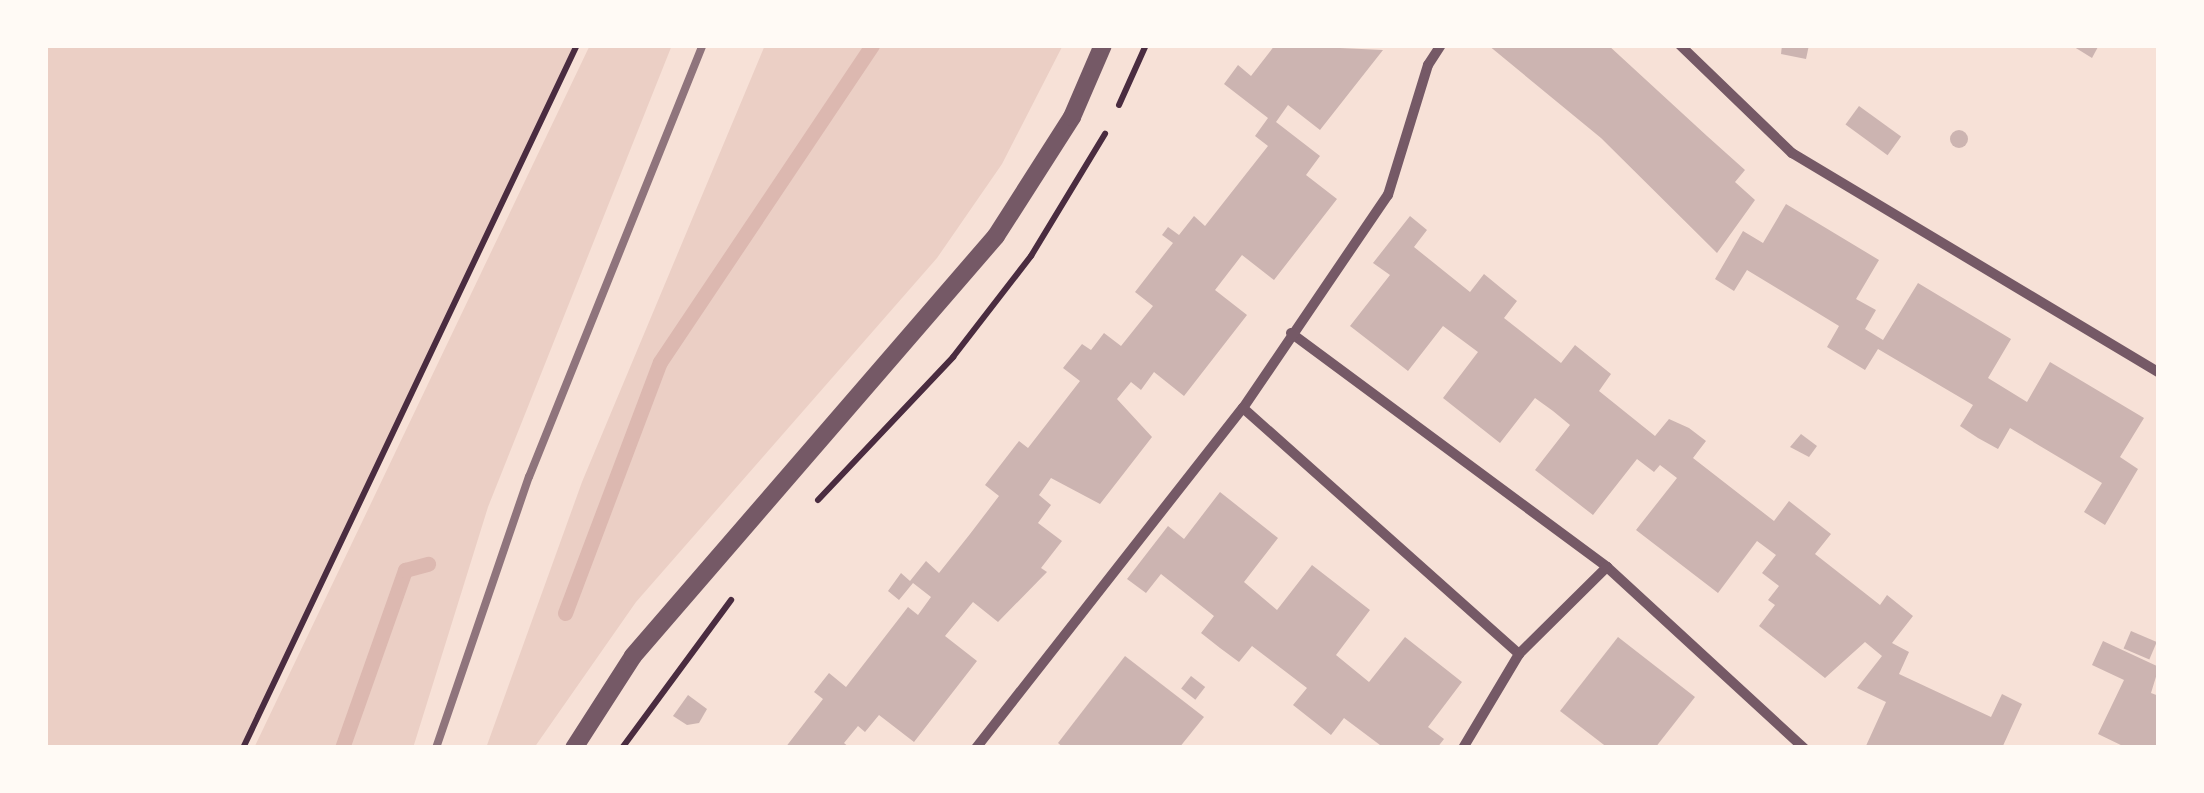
<!DOCTYPE html>
<html>
<head>
<meta charset="utf-8">
<style>
	body { margin:0 }
	#map { position:relative; width:2204px; height:793px; overflow:hidden; background:#f7e1d7; font-family:"Fira Sans",sans-serif }
	div>[style] { position:absolute }
	[style*='--x'] { left:calc(var(--x)*1px); top:calc(var(--y)*1px); width:calc(var(--w)*1px); rotate:calc(var(--a)*1deg) }
	.green>* { inset:0; background:#ebcfc5 }
	.stream>* { height:15px; margin:-7.5px; padding:0 7.5px; transform-origin:7.5px; border-radius:7.5px; background:#dcb8b0 }
	.building>* { inset:0; background:#ccb4b1; transform-origin:0 0 }
	.round { border-radius:50% }
	.path>* { height:6px; margin:-3px; padding:0 3px; transform-origin:3px; border-radius:3px; background:#4a2c40 }
	.minor>* { height:10px; margin:-5px; padding:0 5px; transform-origin:5px; border-radius:5px; background:#755966 }
	.tertiary>* { height:18px; margin:-9px; padding:0 9px; transform-origin:9px; border-radius:9px; background:#755966 }
	.rail>* { height:8px; margin:-4px; padding:0 4px; transform-origin:4px; border-radius:4px; background:#8f747c }
	span { translate:-50% -50%; white-space:nowrap; text-align:center; line-height:1.15; -webkit-text-stroke:10px #fffaf5; paint-order:stroke }
	.frame { position:absolute; inset:0; border:48px solid #fffaf5; pointer-events:none }
</style>
</head>
<body>
<div id="map">
	<div class="green">
		<i style="clip-path:polygon(45px 45px,577px 45px,243px 748px,45px 748px)"></i>
		<i style="clip-path:polygon(590px 45px,672px 45px,488px 507px,413px 748px,254px 748px)"></i>
		<i style="clip-path:polygon(765px 45px,1063px 45px,1002px 164px,937px 258px,636px 602px,534px 748px,486px 748px,582px 482px)"></i>
	</div>
	<div class="stream">
		<i style="--x:565;--y:613;--w:268;--a:-69.3"></i>
		<i style="--x:660;--y:362;--w:381;--a:-56.2"></i>
		<i style="--x:342;--y:748;--w:189;--a:-70.5"></i>
		<i style="--x:405;--y:570;--w:24;--a:-15"></i>
	</div>
	<div class="building">
		<i style="clip-path:polygon(1275px 45px,1383px 50px,1320px 130px,1288px 105px,1276px 122px,1320px 156px,1306px 175px,1337px 199px,1274px 280px,1242px 255px,1215px 290px,1247px 315px,1184px 396px,1154px 372px,1141px 390px,1131px 382px,1117px 399px,1152px 437px,1100px 504px,1051px 478px,1039px 495px,1051px 505px,1038px 523px,1062px 541px,1041px 568px,1047px 572px,998px 622px,973px 602px,945px 636px,977px 661px,914px 742px,879px 715px,865px 732px,858px 726px,844px 743px,850px 748px,785px 748px,823px 699px,814px 692px,829px 673px,846px 687px,908px 607px,918px 615px,931px 597px,913px 583px,899px 600px,888px 591px,901px 573px,910px 581px,926px 561px,939px 573px,970px 534px,999px 496px,985px 485px,1019px 441px,1028px 448px,1080px 381px,1063px 368px,1082px 344px,1091px 350px,1104px 333px,1121px 346px,1153px 306px,1135px 292px,1173px 243px,1162px 235px,1168px 227px,1179px 235px,1194px 216px,1205px 226px,1268px 146px,1255px 136px,1268px 118px,1224px 84px,1238px 65px,1251px 76px)"></i>
		<i style="clip-path:polygon(1488px 45px,1608px 45px,1707px 136px,1745px 170px,1735px 182px,1755px 200px,1717px 253px,1601px 138px)"></i>
		<i style="clip-path:polygon(1782px 45px,1809px 45px,1806px 59px,1781px 54px)"></i>
		<i style="clip-path:polygon(2071px 45px,2099px 45px,2092px 58px)"></i>
		<i style="left:1859px;top:106px;width:52px;height:23px;rotate:36deg"></i>
		<i class="round" style="left:1950px;top:130px;width:18px;height:18px"></i>
		<i style="clip-path:polygon(1786px 204px,1879px 260px,1856px 299px,1876px 310px,1865px 329px,1883px 340px,1918px 283px,2011px 339px,1988px 378px,2027px 402px,2050px 362px,2144px 418px,2120px 457px,2138px 469px,2105px 525px,2084px 512px,2102px 483px,2010px 428px,1998px 449px,1978px 438px,1960px 426px,1973px 405px,1878px 349px,1865px 370px,1827px 347px,1839px 326px,1747px 270px,1734px 291px,1715px 279px,1743px 231px,1763px 243px)"></i>
		<i style="clip-path:polygon(1410px 216px,1427px 230px,1414px 247px,1470px 292px,1484px 274px,1501px 288px,1517px 301px,1504px 318px,1561px 363px,1575px 345px,1611px 374px,1599px 391px,1655px 436px,1669px 419px,1689px 428px,1706px 441px,1693px 458px,1774px 521px,1789px 501px,1831px 534px,1815px 554px,1880px 605px,1887px 595px,1913px 616px,1892px 643px,1909px 652px,1899px 674px,1991px 717px,2002px 694px,2022px 704px,2002px 748px,1865px 748px,1886px 702px,1857px 688px,1882px 656px,1865px 642px,1825px 678px,1759px 626px,1775px 605px,1768px 600px,1779px 586px,1762px 573px,1776px 555px,1757px 541px,1718px 593px,1636px 530px,1677px 478px,1660px 465px,1654px 472px,1637px 459px,1593px 515px,1535px 470px,1570px 425px,1553px 411px,1535px 398px,1500px 443px,1443px 398px,1478px 352px,1443px 326px,1408px 371px,1350px 326px,1390px 275px,1373px 263px)"></i>
		<i style="clip-path:polygon(1801px 434px,1817px 446px,1809px 457px,1790px 447px)"></i>
		<i style="clip-path:polygon(1220px 492px,1278px 538px,1244px 582px,1277px 610px,1312px 565px,1370px 610px,1336px 655px,1369px 682px,1405px 637px,1462px 682px,1428px 727px,1444px 739px,1437px 748px,1384px 748px,1344px 718px,1331px 735px,1293px 705px,1307px 688px,1252px 646px,1239px 662px,1220px 648px,1201px 633px,1214px 616px,1161px 574px,1146px 593px,1127px 579px,1168px 526px,1184px 539px)"></i>
		<i style="left:2131px;top:631px;width:28px;height:19px;rotate:23deg"></i>
		<i style="clip-path:polygon(1618px 637px,1695px 697px,1655px 748px,1608px 748px,1560px 711px)"></i>
		<i style="clip-path:polygon(2103px 641px,2159px 667px,2151px 693px,2159px 696px,2159px 748px,2127px 748px,2098px 734px,2124px 680px,2092px 665px)"></i>
		<i style="clip-path:polygon(1125px 656px,1204px 717px,1179px 748px,1064px 748px,1058px 743px)"></i>
		<i style="left:1191px;top:676px;width:18px;height:16px;rotate:38deg"></i>
		<i style="clip-path:polygon(688px 695px,707px 709px,699px 723px,687px 725px,673px 716px)"></i>
	</div>
	<div class="path">
		<i style="--x:1119;--y:105;--w:66;--a:-65.8"></i>
		<i style="--x:818;--y:500;--w:197;--a:-46.6"></i>
		<i style="--x:953;--y:357;--w:128;--a:-52.3"></i>
		<i style="--x:1031;--y:256;--w:143;--a:-58.8"></i>
		<i style="--x:243;--y:748;--w:778;--a:-64.59"></i>
		<i style="--x:622;--y:748;--w:184;--a:-53.6"></i>
	</div>
	<div class="minor">
		<i style="--x:1680;--y:45;--w:156;--a:44"></i>
		<i style="--x:1792;--y:153;--w:428;--a:30.9"></i>
		<i style="--x:1291;--y:333;--w:393;--a:36.5"></i>
		<i style="--x:1607;--y:567;--w:268;--a:42.6"></i>
		<i style="--x:1243;--y:408;--w:370;--a:41.7"></i>
		<i style="--x:976;--y:748;--w:432;--a:-51.9"></i>
		<i style="--x:1243;--y:408;--w:258;--a:-55.8"></i>
		<i style="--x:1388;--y:195;--w:136;--a:-72.9"></i>
		<i style="--x:1428;--y:65;--w:24;--a:-57"></i>
		<i style="--x:1463;--y:748;--w:109;--a:-59.2"></i>
		<i style="--x:1519;--y:654;--w:124;--a:-44.7"></i>
	</div>
	<div class="tertiary">
		<i style="--x:574;--y:748;--w:109;--a:-57.3"></i>
		<i style="--x:633;--y:656;--w:555;--a:-49.16"></i>
		<i style="--x:996;--y:236;--w:141;--a:-57.4"></i>
		<i style="--x:1072;--y:117;--w:78;--a:-66.7"></i>
	</div>
	<div class="rail">
		<i style="--x:436;--y:748;--w:287;--a:-71.1"></i>
		<i style="--x:529;--y:477;--w:466;--a:-68.1"></i>
	</div>
	<div class="frame"></div>
</div>
</body>
</html>
